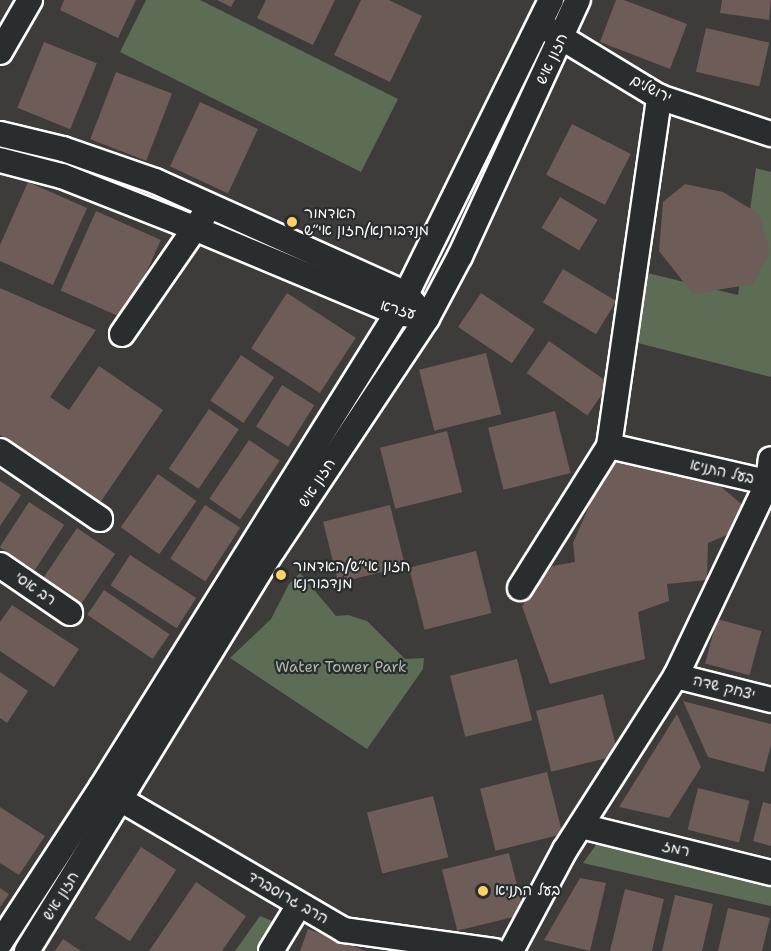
<!DOCTYPE html>
<html>
<head>
<meta charset="utf-8">
<style>
	body { margin:0 }
	#map { position:relative; width:771px; height:951px; overflow:hidden; background:#3e3b3b; font-family:"Shantell Sans","Playpen Sans Hebrew",sans-serif }
	div>[style] { position:absolute }
	[style*='--x'] { left:calc(var(--x)*1px); top:calc(var(--y)*1px); width:calc(var(--w)*1px); rotate:calc(var(--a)*1deg) }
	.green>* { inset:0; background:#5d6c54 }
	.building>* { inset:0; background:#6e5c58; transform-origin:0 0 }
	.roads { filter:drop-shadow(2px 0 #fff) drop-shadow(-2px 0 #fff) drop-shadow(0 2px #fff) drop-shadow(0 -2px #fff) }
	.minor>* { height:24px; margin:-12px; padding:0 12px; transform-origin:12px; border-radius:12px; background:#2a2d2e }
	.dots>* { width:16px; height:16px; translate:-50% -50%; box-sizing:border-box; border:3px solid #2a2d2e; border-radius:50% }
	span { translate:-50% -50%; white-space:nowrap; text-align:center; line-height:1.15; -webkit-text-stroke:4.5px #2a2d2e; paint-order:stroke }
	.street-label { font-size:15px; color:#fff }
	.poi-label { font-size:15px; color:#fff }
	.left { translate:0 -50%; text-align:left }
	.park-label { font-size:15px; color:#aeb6aa }
</style>
</head>
<body>
<div id="map">
	<div class="green">
		<i style="clip-path:polygon(146px 0,200px 0,398px 99px,361px 172px,120px 52px)"></i>
		<i style="clip-path:polygon(756px 168px,771px 172px,771px 377px,630px 341px,635px 270px,738px 295px)"></i>
		<i style="clip-path:polygon(300px 573px,336px 616px,348px 615px,367px 621px,405px 659px,424px 658px,423px 669px,367px 749px,230px 658px,271px 619px,289px 584px)"></i>
		<i style="clip-path:polygon(601px 838px,771px 881px,771px 906px,583px 863px)"></i>
		<i style="clip-path:polygon(260px 916px,297px 931px,286px 951px,235px 951px)"></i>
	</div>
	<div class="building">
		<i style="clip-path:polygon(64px 0,136px 0,118px 38px,60px 10px)"></i>
		<i style="clip-path:polygon(217px 0,235px 0,231px 7px)"></i>
		<i style="clip-path:polygon(266px 0,335px 0,313px 45px,257px 18px)"></i>
		<i style="clip-path:polygon(361px 0,389px 0,422px 16px,390px 82px,334px 55px)"></i>
		<i style="clip-path:polygon(616px 0,624px 0,687px 24px,670px 69px,600px 42px)"></i>
		<i style="clip-path:polygon(722px 0,771px 0,769px 20px,720px 13px)"></i>
		<i style="left:706px;top:28px;width:65px;height:45px;rotate:13deg"></i>
		<i style="left:44px;top:42px;width:57px;height:71px;rotate:22deg"></i>
		<i style="left:116px;top:72px;width:60px;height:72px;rotate:21deg"></i>
		<i style="left:200px;top:102px;width:64px;height:71px;rotate:25deg"></i>
		<i style="left:572px;top:124px;width:66px;height:57px;rotate:27deg"></i>
		<i style="clip-path:polygon(28px 182px,87px 208px,53px 285px,0 261px,0 245px)"></i>
		<i style="clip-path:polygon(685px 184px,723px 192px,759px 214px,770px 252px,753px 284px,693px 294px,659px 251px,663px 202px)"></i>
		<i style="left:560px;top:197px;width:44px;height:36px;rotate:31deg"></i>
		<i style="left:96px;top:211px;width:71px;height:87px;rotate:24deg"></i>
		<i style="left:563px;top:269px;width:62px;height:39px;rotate:31deg"></i>
		<i style="clip-path:polygon(0 288px,96px 330px,50px 397px,69px 410px,99px 366px,163px 410px,100px 503px,0 435px)"></i>
		<i style="left:287px;top:293px;width:82px;height:66px;rotate:33deg"></i>
		<i style="left:481px;top:293px;width:65px;height:41px;rotate:34deg"></i>
		<i style="left:549px;top:341px;width:74px;height:39px;rotate:35deg"></i>
		<i style="left:486px;top:353px;width:63px;height:69px;rotate:76deg"></i>
		<i style="left:241px;top:355px;width:40px;height:55px;rotate:34deg"></i>
		<i style="left:282px;top:385px;width:38px;height:49px;rotate:32deg"></i>
		<i style="left:209px;top:409px;width:36px;height:72px;rotate:34deg"></i>
		<i style="left:555px;top:411px;width:64px;height:69px;rotate:76deg"></i>
		<i style="left:447px;top:431px;width:63px;height:69px;rotate:76deg"></i>
		<i style="left:249px;top:440px;width:37px;height:71px;rotate:34deg"></i>
		<i style="clip-path:polygon(613px 451px,674px 473px,702px 471px,745px 507px,734px 532px,708px 543px,707px 580px,667px 584px,669px 601px,638px 612px,645px 659px,550px 684px,522px 606px,552px 566px,575px 562px,573px 543px)"></i>
		<i style="left:158px;top:474px;width:47px;height:65px;rotate:35deg"></i>
		<i style="clip-path:polygon(0 481px,21px 495px,0 526px)"></i>
		<i style="left:29px;top:502px;width:42px;height:54px;rotate:33deg"></i>
		<i style="left:205px;top:505px;width:42px;height:64px;rotate:33deg"></i>
		<i style="left:390px;top:505px;width:63px;height:69px;rotate:76deg"></i>
		<i style="left:77px;top:528px;width:46px;height:61px;rotate:34deg"></i>
		<i style="left:476px;top:551px;width:64px;height:69px;rotate:76deg"></i>
		<i style="left:130px;top:555px;width:79px;height:36px;rotate:33deg"></i>
		<i style="left:104px;top:590px;width:79px;height:30px;rotate:34deg"></i>
		<i style="clip-path:polygon(12px 605px,79px 649px,54px 687px,0 651px,0 622px)"></i>
		<i style="left:717px;top:619px;width:46px;height:46px;rotate:15deg"></i>
		<i style="left:517px;top:659px;width:63px;height:69px;rotate:76deg"></i>
		<i style="clip-path:polygon(0 672px,28px 691px,7px 723px,0 718px)"></i>
		<i style="left:603px;top:694px;width:63px;height:69px;rotate:76deg"></i>
		<i style="clip-path:polygon(683px 701px,771px 724px,771px 745px,764px 772px,708px 757px)"></i>
		<i style="clip-path:polygon(677px 714px,701px 767px,669px 818px,619px 807px)"></i>
		<i style="left:547px;top:772px;width:64px;height:69px;rotate:76deg"></i>
		<i style="left:698px;top:788px;width:53px;height:43px;rotate:14deg"></i>
		<i style="left:433px;top:796px;width:63px;height:68px;rotate:76deg"></i>
		<i style="clip-path:polygon(763px 802px,771px 804px,771px 846px,753px 841px)"></i>
		<i style="clip-path:polygon(0 807px,45px 836px,19px 875px,0 863px)"></i>
		<i style="left:141px;top:847px;width:42px;height:85px;rotate:33deg"></i>
		<i style="left:509px;top:853px;width:63px;height:69px;rotate:76deg"></i>
		<i style="clip-path:polygon(580px 878px,606px 883px,590px 951px,544px 940px)"></i>
		<i style="clip-path:polygon(196px 882px,246px 916px,222px 951px,149px 951px)"></i>
		<i style="clip-path:polygon(0 888px,9px 894px,0 907px)"></i>
		<i style="clip-path:polygon(625px 889px,664px 899px,652px 951px,610px 951px)"></i>
		<i style="clip-path:polygon(675px 895px,713px 904px,702px 951px,662px 951px)"></i>
		<i style="clip-path:polygon(728px 908px,770px 918px,762px 951px,718px 951px)"></i>
		<i style="clip-path:polygon(308px 929px,366px 951px,300px 951px)"></i>
		<i style="clip-path:polygon(63px 939px,81px 951px,55px 951px)"></i>
	</div>
	<div class="roads">
		<div class="minor">
			<i style="--x:549;--y:30;--w:129;--a:31.3"></i>
			<i style="--x:659;--y:97;--w:118;--a:18.3"></i>
			<i style="--x:0;--y:52;--w:60;--a:-60"></i>
			<i style="--x:0;--y:134;--w:65;--a:13.4"></i>
			<i style="--x:63;--y:149;--w:97;--a:19.2"></i>
			<i style="--x:155;--y:181;--w:275;--a:24.2"></i>
			<i style="--x:406;--y:294;--w:17;--a:50"></i>
			<i style="--x:0;--y:160;--w:64;--a:14.5"></i>
			<i style="--x:62;--y:176;--w:142;--a:21.5"></i>
			<i style="--x:194;--y:228;--w:220;--a:22.7"></i>
			<i style="--x:397;--y:313;--w:15;--a:8"></i>
			<i style="--x:122;--y:334;--w:145;--a:-55.4"></i>
			<i style="--x:609;--y:446;--w:166;--a:12.9"></i>
			<i style="--x:0;--y:451;--w:121;--a:34.2"></i>
			<i style="--x:0;--y:565;--w:85;--a:34.4"></i>
			<i style="--x:520;--y:588;--w:168;--a:-57.9"></i>
			<i style="--x:609;--y:446;--w:353;--a:-81.8"></i>
			<i style="--x:676;--y:676;--w:98;--a:14.2"></i>
			<i style="--x:106;--y:791;--w:276;--a:30.3"></i>
			<i style="--x:344;--y:930;--w:152;--a:7.9"></i>
			<i style="--x:581;--y:826;--w:196;--a:13.9"></i>
			<i style="--x:0;--y:943;--w:185;--a:-56.9"></i>
			<i style="--x:101;--y:788;--w:560;--a:-58.07"></i>
			<i style="--x:397;--y:313;--w:349;--a:-63.8"></i>
			<i style="--x:27;--y:951;--w:470;--a:-58.5"></i>
			<i style="--x:273;--y:550;--w:278;--a:-56.4"></i>
			<i style="--x:427;--y:318;--w:70;--a:-62"></i>
			<i style="--x:460;--y:256;--w:282;--a:-65.3"></i>
			<i style="--x:271;--y:951;--w:54;--a:-58.7"></i>
			<i style="--x:511;--y:951;--w:115;--a:-61.9"></i>
			<i style="--x:565;--y:850;--w:206;--a:-57.5"></i>
			<i style="--x:676;--y:676;--w:215;--a:-64.6"></i>
			<i style="--x:768;--y:482;--w:23;--a:-83"></i>
		</div>
	</div>
	<div class="dots">
		<i style="left:292px;top:222px;background:#ffd166"></i>
		<i style="left:281px;top:575px;background:#ffd166"></i>
		<i style="left:483px;top:891px;background:#ffd166"></i>
	</div>
	<div class="street-label">
		<span style="left:552px;top:59px;rotate:-65deg">חזון איש</span>
		<span style="left:651px;top:89px;rotate:27deg">ירושלים</span>
		<span style="left:398px;top:310px;rotate:16deg">עזרא</span>
		<span style="left:722px;top:472px;rotate:13deg">בעל התניא</span>
		<span style="left:317px;top:483px;rotate:-57deg">חזון איש</span>
		<span style="left:35px;top:589px;rotate:35deg">רב אסי</span>
		<span style="left:724px;top:688px;rotate:14deg">יצחק שדה</span>
		<span style="left:676px;top:849px;rotate:14deg">רמז</span>
		<span style="left:61px;top:896px;rotate:-58deg">חזון איש</span>
		<span style="left:288px;top:898px;rotate:30deg">הרב גרוסברד</span>
	</div>
	<div class="poi-label">
		<span class="left" style="left:304px;top:222px">האדמור<br>מנדבורנא/חזון אי״ש</span>
		<span class="left" style="left:293px;top:575px">חזון אי״ש/האדמור<br>מנדבורנא</span>
		<span class="left" style="left:495px;top:891px">בעל התניא</span>
	</div>
	<div class="park-label">
		<span style="left:341px;top:668px">Water Tower Park</span>
	</div>
</div>
</body>
</html>
